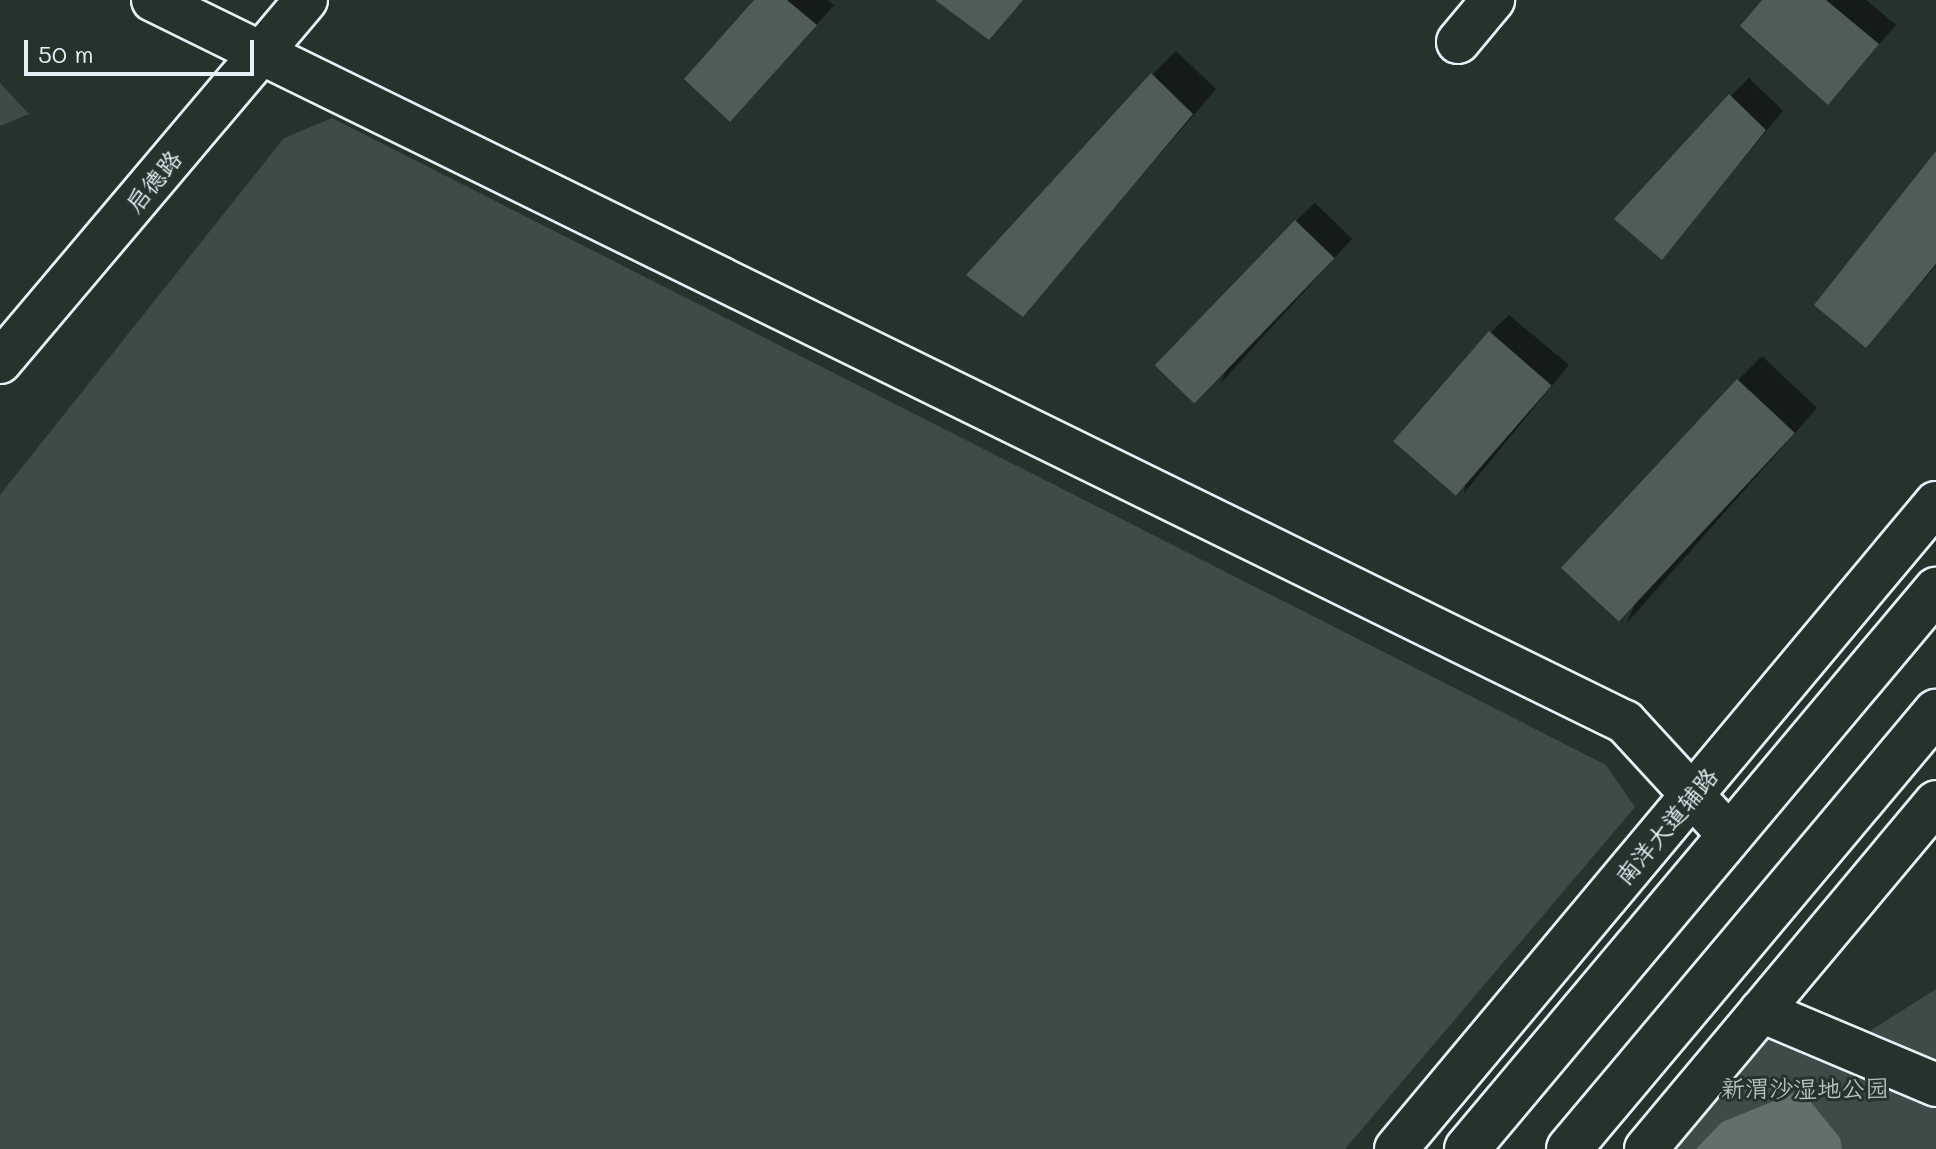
<!DOCTYPE html>
<html>
<head>
<meta charset="utf-8">
<style>
	body { margin:0 }
	#map { position:relative; width:1936px; height:1149px; overflow:hidden; background:#26332d; font-family:Mali,"LXGW WenKai TC",sans-serif }
	div>[style] { position:absolute }
	[style*='--x'] { left:calc(var(--x)*1px); top:calc(var(--y)*1px); width:calc(var(--w)*1px); rotate:calc(var(--a)*1deg) }
	.green>* { inset:0; background:#3e4b47 }
	.water>* { inset:0; background:#636f6d }
	.shadow>* { inset:0; background:#0007 }
	.building>* { inset:0; background:#505c59; transform-origin:0 0 }
	.roads { filter:drop-shadow(2px 0 #e8f1f8) drop-shadow(-2px 0 #e8f1f8) drop-shadow(0 2px #e8f1f8) drop-shadow(0 -2px #e8f1f8) }
	.minor>* { height:42px; margin:-21px; padding:0 21px; transform-origin:21px; border-radius:21px; background:#26332d }
	.major>* { height:44px; margin:-22px; padding:0 22px; transform-origin:22px; border-radius:22px; background:#26332d }
	span { translate:-50% -50%; white-space:nowrap; text-align:center; line-height:1.15; -webkit-text-stroke:6px #26332d; paint-order:stroke }
	.street-label { font-size:24px; color:#e8f1f8 }
	.park-label { font-size:24px; color:#b5bfc3 }
	.scale { position:absolute; left:24px; top:40px; width:230px; height:36px; box-sizing:border-box; border:4px solid #e8f1f8; border-top:0; padding-left:10px; font-size:24px; line-height:28px; white-space:nowrap; color:#e8f1f8; -webkit-text-stroke:6px #26332d; paint-order:stroke }
</style>
</head>
<body>
<div id="map">
	<div class="green">
		<i style="clip-path:polygon(0 83px,29px 114px,0 126px)"></i>
		<i style="clip-path:polygon(332px 118px,1606px 765px,1635px 807px,1345px 1149px,0 1149px,0 495px,284px 138px)"></i>
		<i style="clip-path:polygon(1936px 989px,1936px 1149px,1671px 1149px,1787px 1013px,1854px 1041px)"></i>
	</div>
	<div class="water">
		<i style="clip-path:polygon(1801px 1090px,1840px 1138px,1842px 1149px,1696px 1149px,1722px 1122px)"></i>
	</div>
	<div class="shadow">
		<i style="clip-path:polygon(757px 0,827px 0,834px 5px,748px 101px)"></i>
		<i style="clip-path:polygon(1764px 0,1866px 0,1896px 25px,1828px 102px)"></i>
		<i style="clip-path:polygon(1176px 51px,1216px 89px,1023px 314px,1152px 75px)"></i>
		<i style="clip-path:polygon(1749px 78px,1783px 111px,1662px 257px,1731px 96px)"></i>
		<i style="clip-path:polygon(1936px 154px,1936px 266px,1865px 345px)"></i>
		<i style="clip-path:polygon(1315px 203px,1352px 239px,1220px 384px,1296px 221px)"></i>
		<i style="clip-path:polygon(1509px 315px,1569px 365px,1464px 493px,1490px 333px)"></i>
		<i style="clip-path:polygon(1762px 356px,1817px 408px,1626px 624px,1738px 380px)"></i>
	</div>
	<div class="building">
		<i style="clip-path:polygon(754px 0,787px 0,817px 25px,730px 122px,684px 79px)"></i>
		<i style="clip-path:polygon(935px 0,1023px 0,989px 40px)"></i>
		<i style="clip-path:polygon(1762px 0,1826px 0,1879px 44px,1828px 105px,1740px 26px)"></i>
		<i style="clip-path:polygon(1151px 73px,1193px 114px,1023px 317px,966px 275px)"></i>
		<i style="clip-path:polygon(1729px 94px,1766px 130px,1662px 260px,1614px 219px)"></i>
		<i style="clip-path:polygon(1936px 151px,1936px 264px,1866px 348px,1814px 305px)"></i>
		<i style="left:1295px;top:220px;width:55px;height:202px;rotate:44deg"></i>
		<i style="left:1489px;top:331px;width:83px;height:146px;rotate:41deg"></i>
		<i style="left:1737px;top:379px;width:79px;height:258px;rotate:43deg"></i>
	</div>
	<div class="roads">
		<div class="minor">
			<i style="--x:153;--y:0;--w:1640;--a:26.13"></i>
			<i style="--x:1625;--y:722;--w:155;--a:47.4"></i>
			<i style="--x:1458;--y:42;--w:55;--a:-50.2"></i>
			<i style="--x:0;--y:362;--w:474;--a:-49.8"></i>
			<i style="--x:1761;--y:1011;--w:190;--a:22.9"></i>
			<i style="--x:1396;--y:1149;--w:842;--a:-50.11"></i>
			<i style="--x:1646;--y:1149;--w:452;--a:-50.1"></i>
		</div>
		<div class="major">
			<i style="--x:1467;--y:1149;--w:730;--a:-50"></i>
			<i style="--x:1569;--y:1149;--w:571;--a:-49.98"></i>
		</div>
	</div>
	<div class="street-label">
		<span style="left:153px;top:181px;rotate:-50deg">启德路</span>
		<span style="left:1666px;top:826px;rotate:-50deg">南洋大道辅路</span>
	</div>
	<div class="park-label">
		<span style="left:1805px;top:1088px">新渭沙湿地公园</span>
	</div>
	<div class="scale">50 m</div>
</div>
</body>
</html>
